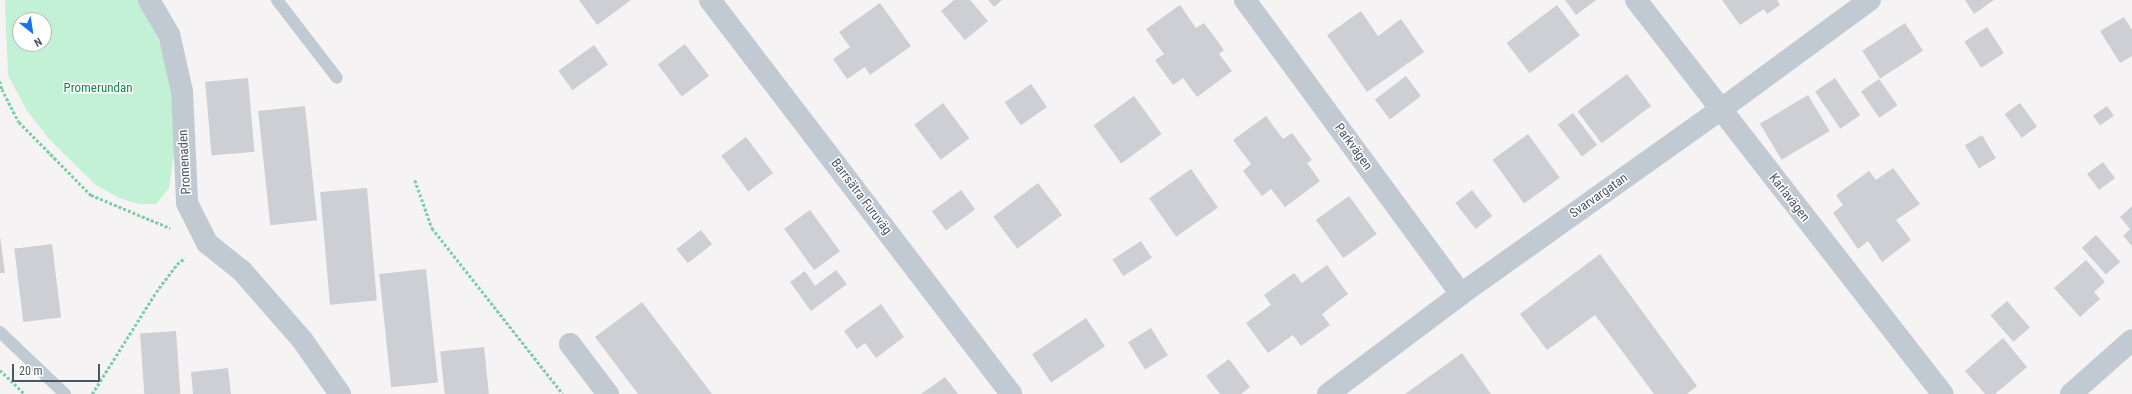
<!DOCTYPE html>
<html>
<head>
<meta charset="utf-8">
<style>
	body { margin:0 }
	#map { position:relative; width:2132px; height:394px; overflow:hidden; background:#f5f3f3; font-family:"Roboto Condensed",sans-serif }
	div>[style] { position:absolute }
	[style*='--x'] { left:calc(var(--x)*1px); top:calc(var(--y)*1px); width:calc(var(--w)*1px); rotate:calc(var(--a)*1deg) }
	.green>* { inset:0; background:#c3f1d5 }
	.building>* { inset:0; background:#cdcfd5; transform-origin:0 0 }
	.path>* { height:2.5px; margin-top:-1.25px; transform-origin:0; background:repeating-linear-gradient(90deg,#7ad0a6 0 3px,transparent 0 5px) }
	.lane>* { height:12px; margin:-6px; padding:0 6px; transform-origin:6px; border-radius:6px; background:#c1cad2 }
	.street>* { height:22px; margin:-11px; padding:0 11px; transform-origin:11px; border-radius:11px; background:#c1cad2 }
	span { translate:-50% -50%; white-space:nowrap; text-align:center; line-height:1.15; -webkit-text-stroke:3px #fff; paint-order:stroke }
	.park-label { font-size:13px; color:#17864f }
	.street-label { font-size:13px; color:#4a5661 }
	.north { position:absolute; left:12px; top:12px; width:40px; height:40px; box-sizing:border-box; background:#fff; border:1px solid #b7bbc0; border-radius:50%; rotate:150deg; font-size:11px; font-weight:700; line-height:16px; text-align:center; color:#4a5661 }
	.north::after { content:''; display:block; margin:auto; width:14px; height:18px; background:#1a73e8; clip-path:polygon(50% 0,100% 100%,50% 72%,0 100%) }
	.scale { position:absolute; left:12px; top:364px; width:88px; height:18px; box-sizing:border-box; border:2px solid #4a5661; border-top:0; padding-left:5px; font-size:12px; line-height:14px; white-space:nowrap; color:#4a5661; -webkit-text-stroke:3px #fff; paint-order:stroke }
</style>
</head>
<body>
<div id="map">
	<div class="green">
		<i style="clip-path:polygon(evenodd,5px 0,140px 0,143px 4px,160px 44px,170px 85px,176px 141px,169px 188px,156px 204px,139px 204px,119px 198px,96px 185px,49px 139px,26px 109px,8px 75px,5px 0,20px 20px,44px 20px,44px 44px,20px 44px,20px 20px)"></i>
	</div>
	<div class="building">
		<i style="clip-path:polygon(579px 0,631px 0,597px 25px)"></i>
		<i style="clip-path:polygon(954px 0,970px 0,988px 21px,965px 40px,941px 11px)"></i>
		<i style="clip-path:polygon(988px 0,1002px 0,994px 7px)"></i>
		<i style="clip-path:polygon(1565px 0,1596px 0,1576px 15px)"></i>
		<i style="clip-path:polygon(1722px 0,1777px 0,1780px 5px,1767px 14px,1764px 9px,1740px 25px)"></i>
		<i style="clip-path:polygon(1965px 0,1994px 0,1974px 14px)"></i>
		<i style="clip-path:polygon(880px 3px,911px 46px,870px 75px,865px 67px,847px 79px,833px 59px,850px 47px,839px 32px)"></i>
		<i style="clip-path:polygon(1180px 5px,1196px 28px,1204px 23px,1224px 50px,1219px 54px,1232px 71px,1197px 97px,1183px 78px,1173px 85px,1155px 60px,1164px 54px,1146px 29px)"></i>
		<i style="left:1557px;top:5px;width:38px;height:63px;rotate:53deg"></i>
		<i style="clip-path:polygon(1361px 11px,1378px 36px,1401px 19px,1424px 52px,1367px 92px,1327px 35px)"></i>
		<i style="clip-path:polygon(2124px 17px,2132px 30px,2132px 56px,2120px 63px,2100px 31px)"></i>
		<i style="left:1905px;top:23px;width:33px;height:51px;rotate:57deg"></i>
		<i style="left:1987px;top:27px;width:31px;height:27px;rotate:57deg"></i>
		<i style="left:685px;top:44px;width:40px;height:34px;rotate:53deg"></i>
		<i style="left:594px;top:45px;width:24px;height:44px;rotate:54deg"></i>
		<i style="left:1627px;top:74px;width:40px;height:62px;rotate:53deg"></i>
		<i style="left:1406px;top:76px;width:25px;height:39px;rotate:53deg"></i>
		<i style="left:248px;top:78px;width:74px;height:43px;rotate:85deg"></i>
		<i style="left:1835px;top:78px;width:45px;height:24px;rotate:56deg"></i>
		<i style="left:1879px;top:79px;width:32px;height:22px;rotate:55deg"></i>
		<i style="left:1031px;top:84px;width:28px;height:32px;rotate:55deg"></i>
		<i style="left:1808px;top:95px;width:42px;height:56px;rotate:59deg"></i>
		<i style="left:1134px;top:96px;width:47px;height:50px;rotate:54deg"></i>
		<i style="left:943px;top:103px;width:44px;height:36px;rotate:53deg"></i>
		<i style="left:2020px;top:103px;width:29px;height:19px;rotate:54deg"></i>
		<i style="left:305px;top:106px;width:115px;height:47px;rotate:84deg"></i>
		<i style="left:2107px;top:106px;width:12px;height:17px;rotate:55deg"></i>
		<i style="left:1573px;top:113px;width:40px;height:19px;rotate:53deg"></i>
		<i style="clip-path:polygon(1266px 116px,1283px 139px,1292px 133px,1312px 160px,1307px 163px,1320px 181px,1285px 207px,1271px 189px,1262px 196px,1243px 171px,1251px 164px,1233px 140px)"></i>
		<i style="left:1528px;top:134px;width:54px;height:44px;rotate:54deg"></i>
		<i style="left:1982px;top:135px;width:27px;height:20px;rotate:59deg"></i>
		<i style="left:746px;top:137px;width:45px;height:31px;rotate:53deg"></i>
		<i style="left:2103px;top:162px;width:20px;height:20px;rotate:53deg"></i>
		<i style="clip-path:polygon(1893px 168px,1920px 204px,1896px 220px,1911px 240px,1882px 262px,1868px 241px,1858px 249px,1833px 213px,1843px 205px,1836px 195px,1869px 171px,1876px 180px)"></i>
		<i style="left:1191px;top:169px;width:47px;height:51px;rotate:55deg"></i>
		<i style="left:1038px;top:183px;width:40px;height:56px;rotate:53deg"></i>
		<i style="left:367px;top:188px;width:113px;height:47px;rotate:85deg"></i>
		<i style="left:961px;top:190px;width:24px;height:36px;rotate:54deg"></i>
		<i style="left:1472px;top:190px;width:33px;height:21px;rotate:52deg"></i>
		<i style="left:1349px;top:196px;width:47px;height:41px;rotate:54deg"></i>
		<i style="clip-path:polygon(2132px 206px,2132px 246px,2123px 236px,2130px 229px,2120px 217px)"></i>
		<i style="left:810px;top:210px;width:51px;height:32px;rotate:54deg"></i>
		<i style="left:701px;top:230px;width:18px;height:31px;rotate:52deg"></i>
		<i style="left:2096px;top:235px;width:36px;height:19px;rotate:48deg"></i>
		<i style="clip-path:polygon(0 236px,5px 273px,0 273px)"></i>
		<i style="left:1141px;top:241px;width:20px;height:34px;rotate:57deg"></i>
		<i style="left:52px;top:244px;width:74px;height:38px;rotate:83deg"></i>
		<i style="clip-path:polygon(1600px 254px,1697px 386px,1687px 394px,1654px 394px,1595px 315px,1547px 350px,1520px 314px)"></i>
		<i style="clip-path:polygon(2086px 260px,2105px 282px,2094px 292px,2100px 299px,2080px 317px,2054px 288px)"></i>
		<i style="clip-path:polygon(1327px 265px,1348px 294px,1322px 314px,1330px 325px,1301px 346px,1293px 335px,1268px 353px,1246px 323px,1271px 305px,1264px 295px,1294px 273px,1302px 283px)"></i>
		<i style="left:426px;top:269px;width:114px;height:47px;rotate:84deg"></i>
		<i style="clip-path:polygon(836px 270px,847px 284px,811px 311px,790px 282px,805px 271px,815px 286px)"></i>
		<i style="left:2007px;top:301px;width:35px;height:22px;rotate:49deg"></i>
		<i style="clip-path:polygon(642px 302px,712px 394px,638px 394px,595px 337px)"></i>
		<i style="clip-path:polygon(881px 304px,904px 337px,876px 358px,865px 343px,857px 349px,844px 331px)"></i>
		<i style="left:1086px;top:318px;width:34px;height:65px;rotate:56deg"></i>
		<i style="left:1151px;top:328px;width:32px;height:27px;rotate:58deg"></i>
		<i style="left:176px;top:331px;width:63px;height:36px;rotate:86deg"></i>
		<i style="clip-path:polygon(2003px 338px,2027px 367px,1995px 394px,1985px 394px,1965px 371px)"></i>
		<i style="left:484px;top:347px;width:47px;height:44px;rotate:84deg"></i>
		<i style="clip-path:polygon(1462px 353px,1491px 394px,1405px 394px)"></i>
		<i style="clip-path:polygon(1229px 359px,1250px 387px,1241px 394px,1220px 394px,1206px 376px)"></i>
		<i style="clip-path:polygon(228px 368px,231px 394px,193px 394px,191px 372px)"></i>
		<i style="clip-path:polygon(945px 377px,958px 394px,921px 394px)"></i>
	</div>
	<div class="path">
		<i style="--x:0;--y:81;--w:8;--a:76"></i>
		<i style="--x:2;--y:89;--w:37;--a:63"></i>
		<i style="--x:19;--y:122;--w:103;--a:45.4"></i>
		<i style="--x:91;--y:195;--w:86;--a:22.7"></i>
		<i style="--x:415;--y:180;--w:51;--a:70.5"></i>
		<i style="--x:432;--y:228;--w:211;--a:51.7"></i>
		<i style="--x:0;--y:370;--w:35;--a:44"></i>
		<i style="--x:92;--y:394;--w:120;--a:-57.9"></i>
		<i style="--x:156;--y:292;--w:35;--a:-53"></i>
		<i style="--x:177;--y:264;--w:10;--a:-37"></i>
	</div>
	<div class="lane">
		<i style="--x:277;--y:0;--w:98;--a:52.4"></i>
		<i style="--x:0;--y:332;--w:90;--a:43.6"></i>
	</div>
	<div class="street">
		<i style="--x:149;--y:0;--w:39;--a:60"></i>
		<i style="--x:169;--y:34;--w:58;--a:77.2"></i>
		<i style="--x:182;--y:91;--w:112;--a:87.4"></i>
		<i style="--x:187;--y:203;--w:45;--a:63.4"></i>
		<i style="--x:207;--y:243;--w:45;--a:38.7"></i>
		<i style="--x:242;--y:271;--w:93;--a:48.9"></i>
		<i style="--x:303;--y:341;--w:65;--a:55.1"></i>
		<i style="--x:710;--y:0;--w:496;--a:52.6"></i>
		<i style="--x:1245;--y:0;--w:365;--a:53.7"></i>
		<i style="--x:1636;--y:0;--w:499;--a:52.1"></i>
		<i style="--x:570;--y:344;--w:63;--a:52.8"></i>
		<i style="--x:1328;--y:394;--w:166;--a:-36.9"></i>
		<i style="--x:1461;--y:294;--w:318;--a:-35.4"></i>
		<i style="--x:1720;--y:110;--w:186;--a:-36.3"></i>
		<i style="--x:2071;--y:394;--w:81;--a:-41.5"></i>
	</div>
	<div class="park-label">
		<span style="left:98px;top:88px">Promerundan</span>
	</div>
	<div class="street-label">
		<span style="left:1353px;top:147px;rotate:54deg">Parkvägen</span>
		<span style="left:185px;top:162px;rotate:-93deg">Promenaden</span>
		<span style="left:1599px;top:196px;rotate:-35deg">Svarvargatan</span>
		<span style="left:861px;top:197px;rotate:53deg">Barrsätra Furuväg</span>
		<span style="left:1789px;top:198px;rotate:52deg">Karlavägen</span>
	</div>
	<div class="north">N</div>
	<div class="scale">20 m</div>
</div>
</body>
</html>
